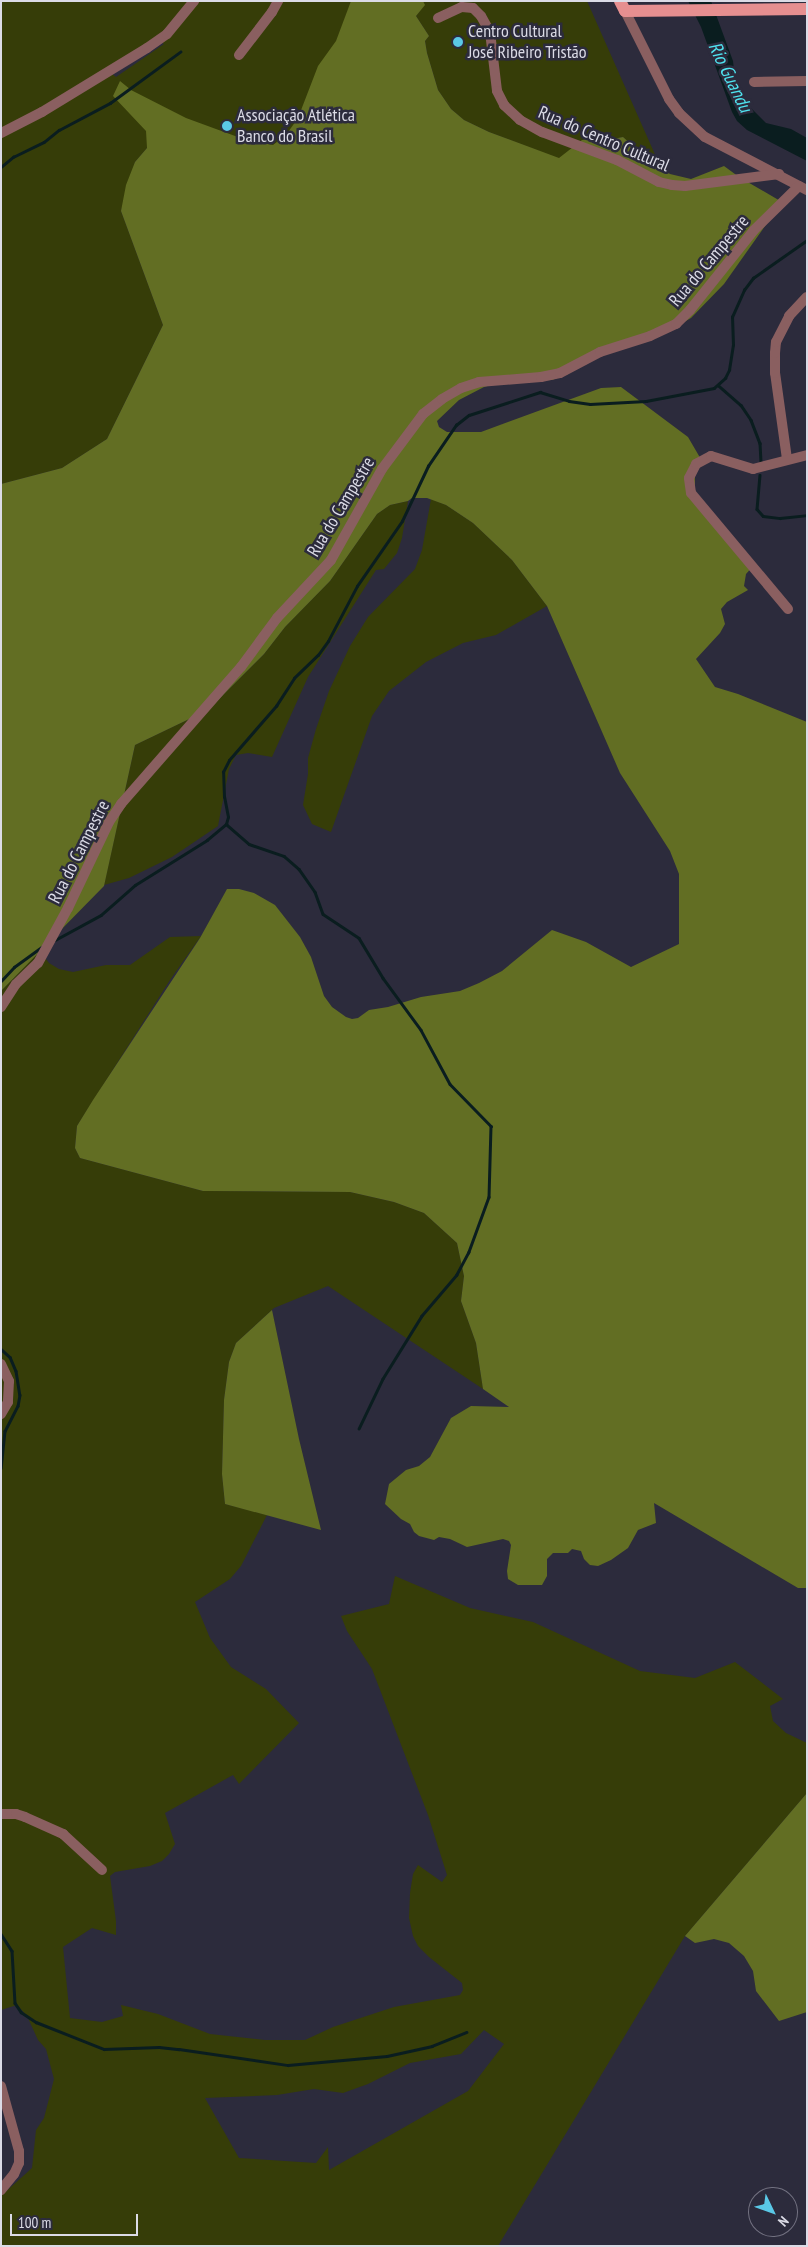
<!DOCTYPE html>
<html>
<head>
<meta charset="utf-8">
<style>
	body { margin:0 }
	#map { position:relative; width:808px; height:2247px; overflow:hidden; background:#2c2b3c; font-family:"PT Sans Narrow",sans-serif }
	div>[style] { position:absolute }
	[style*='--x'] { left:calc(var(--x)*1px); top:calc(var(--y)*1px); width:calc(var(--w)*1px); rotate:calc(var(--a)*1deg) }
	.green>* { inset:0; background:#363d08 }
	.forest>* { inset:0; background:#626e23 }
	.water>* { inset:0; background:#0a1d1f }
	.stream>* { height:2.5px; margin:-1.25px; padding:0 1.25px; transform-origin:1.25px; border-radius:1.25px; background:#0a1d1f }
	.minor>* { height:10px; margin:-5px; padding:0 5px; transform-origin:5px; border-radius:5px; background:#8a5f60 }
	.major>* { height:12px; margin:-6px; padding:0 6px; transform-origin:6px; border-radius:6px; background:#e68f90 }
	.dots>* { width:14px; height:14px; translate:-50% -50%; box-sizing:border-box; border:2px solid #2c2b3c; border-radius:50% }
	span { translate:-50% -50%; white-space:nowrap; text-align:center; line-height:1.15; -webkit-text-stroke:5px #2c2b3c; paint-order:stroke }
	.poi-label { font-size:18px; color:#dbdbe6 }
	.left { translate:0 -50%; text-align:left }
	.street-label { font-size:18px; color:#dbdbe6 }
	.water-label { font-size:19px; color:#4fe3ef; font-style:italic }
	.frame { position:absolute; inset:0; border:2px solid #dbdbe6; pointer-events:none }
	.north { position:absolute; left:748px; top:2187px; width:50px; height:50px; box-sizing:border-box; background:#2c2b3c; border:1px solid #727180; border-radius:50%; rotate:132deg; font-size:14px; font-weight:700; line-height:20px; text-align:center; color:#dbdbe6 }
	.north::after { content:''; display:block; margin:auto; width:18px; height:22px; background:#5ac8e6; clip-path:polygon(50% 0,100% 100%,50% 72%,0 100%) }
	.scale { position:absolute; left:10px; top:2214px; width:128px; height:22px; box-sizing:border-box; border:2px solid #dbdbe6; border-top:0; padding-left:6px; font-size:15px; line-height:18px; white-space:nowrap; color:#dbdbe6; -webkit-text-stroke:4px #2c2b3c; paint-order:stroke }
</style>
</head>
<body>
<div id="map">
	<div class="green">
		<i style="clip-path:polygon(evenodd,1px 1px,356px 1px,287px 205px,147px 148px,135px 162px,121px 211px,163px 325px,107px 439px,62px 468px,1px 484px,1px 1px,159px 41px,164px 44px,116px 77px,110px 72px,159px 41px)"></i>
		<i style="clip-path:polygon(423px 1px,587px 1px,661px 168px,651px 162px,623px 137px,613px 139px,597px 137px,573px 147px,560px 159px,489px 132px,464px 120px,451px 109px,438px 90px,427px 53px,425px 41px,429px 36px,416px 16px,424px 5px)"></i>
		<i style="clip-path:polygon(431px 499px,446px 505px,473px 523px,512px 560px,547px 606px,496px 635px,463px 643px,426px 662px,389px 691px,372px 716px,331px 832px,312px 824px,303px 805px,308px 774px,308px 758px,316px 729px,329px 691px,350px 646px,368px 617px,415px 569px,422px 550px)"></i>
		<i style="clip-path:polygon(408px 501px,402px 538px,397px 553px,384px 569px,376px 570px,308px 677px,272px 757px,248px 753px,236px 755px,229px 769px,218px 826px,172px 857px,129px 878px,104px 885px,135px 745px,208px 710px,264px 654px,285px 627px,330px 581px,377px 514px,390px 505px)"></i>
		<i style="clip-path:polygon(evenodd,201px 936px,170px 980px,77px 1126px,75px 1148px,80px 1158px,203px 1191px,350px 1192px,394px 1202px,424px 1213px,457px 1243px,464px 1276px,461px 1301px,476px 1343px,483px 1389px,328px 1286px,274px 1308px,236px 1343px,229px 1362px,224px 1400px,222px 1474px,225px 1504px,267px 1515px,241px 1566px,230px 1579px,195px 1602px,210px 1638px,231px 1667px,266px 1689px,299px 1723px,239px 1784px,233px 1775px,165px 1813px,175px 1844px,169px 1854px,162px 1861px,150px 1866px,115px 1872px,110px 1876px,116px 1921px,116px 1935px,92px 1928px,63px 1947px,70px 2018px,102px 2022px,123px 2016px,121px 2005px,158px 2014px,210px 2034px,265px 2040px,305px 2040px,333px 2027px,394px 2007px,460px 1995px,463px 1990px,462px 1983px,429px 1957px,418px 1946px,413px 1936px,409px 1918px,410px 1893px,413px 1874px,418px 1865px,442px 1882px,447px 1875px,428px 1815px,372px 1669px,347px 1631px,341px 1616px,389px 1604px,395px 1576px,470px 1608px,533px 1622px,640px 1671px,695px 1678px,735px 1662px,783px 1699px,770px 1706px,773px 1721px,786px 1733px,807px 1743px,807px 1793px,685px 1936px,498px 2246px,1px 2246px,1px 2196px,32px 2168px,36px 2130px,44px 2118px,54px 2079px,46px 2049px,38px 2040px,27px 2016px,17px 2005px,1px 2010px,1px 991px,40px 951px,49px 963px,59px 969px,73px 972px,106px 965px,130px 965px,170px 937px,201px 936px,484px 2030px,504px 2044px,468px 2091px,329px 2170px,328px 2147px,316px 2163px,239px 2158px,205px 2098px,277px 2095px,314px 2089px,343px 2093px,368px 2084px,410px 2063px,461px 2054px,484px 2030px)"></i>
	</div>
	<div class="forest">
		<i style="clip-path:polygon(351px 1px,423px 1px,425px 5px,416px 16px,429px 36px,425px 41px,427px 53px,438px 90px,451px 109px,464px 120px,489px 132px,559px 158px,582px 140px,597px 137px,613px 139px,623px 137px,651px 162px,670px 174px,691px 179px,724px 166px,739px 177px,782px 202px,724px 284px,691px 318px,667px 332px,581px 363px,568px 374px,552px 380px,505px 381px,484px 387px,459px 400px,437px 421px,439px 427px,447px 432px,481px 432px,601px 388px,621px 387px,688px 437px,702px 461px,695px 476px,695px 495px,754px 565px,746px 574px,744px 586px,748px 590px,727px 602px,721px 609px,725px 624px,720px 633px,696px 659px,715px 687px,738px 694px,807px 722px,807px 1588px,798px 1588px,654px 1503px,656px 1523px,638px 1530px,628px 1548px,611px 1560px,598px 1566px,590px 1565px,584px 1559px,581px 1551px,572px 1549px,568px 1553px,553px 1553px,547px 1559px,547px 1576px,542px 1585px,518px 1585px,508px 1579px,507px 1571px,511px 1545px,509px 1541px,503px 1539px,467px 1547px,450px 1539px,439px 1537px,434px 1540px,419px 1536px,414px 1532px,410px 1524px,401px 1519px,385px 1504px,389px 1484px,406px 1470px,419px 1466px,430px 1457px,451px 1418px,471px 1406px,509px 1407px,483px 1389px,476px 1343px,461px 1301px,464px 1276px,457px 1243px,424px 1213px,394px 1202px,350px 1192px,203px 1191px,80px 1158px,75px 1148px,77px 1126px,93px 1100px,200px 938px,227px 889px,239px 889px,254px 893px,275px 905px,300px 937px,311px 957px,324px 996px,332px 1007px,346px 1017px,352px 1019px,358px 1018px,369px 1010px,388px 1007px,421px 997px,460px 991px,479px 983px,502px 971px,552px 930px,586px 942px,631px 967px,679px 944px,679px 874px,670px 851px,620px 773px,547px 606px,512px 560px,473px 523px,446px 505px,427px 498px,412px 498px,408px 501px,390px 505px,377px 514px,330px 581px,285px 627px,264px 654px,208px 710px,135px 745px,104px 886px,1px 991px,1px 484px,62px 468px,107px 439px,163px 325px,121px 211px,126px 185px,135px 162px,147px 148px,146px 131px,113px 96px,120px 81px,131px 90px,186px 118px,246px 140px,273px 145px,286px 135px,298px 118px,318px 66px,336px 41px)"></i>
		<i style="clip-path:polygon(272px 1310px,299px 1439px,321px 1530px,225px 1504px,222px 1474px,224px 1400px,229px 1362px,236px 1343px)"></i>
		<i style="clip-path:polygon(807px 1793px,807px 2012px,779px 2021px,756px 1991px,753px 1971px,744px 1956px,729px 1943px,714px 1939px,695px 1943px,685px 1936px)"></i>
	</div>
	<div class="water">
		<i style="clip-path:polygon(688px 1px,711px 1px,733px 61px,735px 79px,745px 102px,766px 123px,791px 129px,807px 138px,807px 161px,747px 130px,737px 121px,732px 112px,701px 27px)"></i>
	</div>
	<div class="stream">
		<i style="--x:1;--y:167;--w:16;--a:-40"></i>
		<i style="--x:13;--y:157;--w:34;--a:-26"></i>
		<i style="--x:44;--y:142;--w:19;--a:-39"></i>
		<i style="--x:59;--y:130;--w:58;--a:-27.9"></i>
		<i style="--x:110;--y:103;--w:87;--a:-36.1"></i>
		<i style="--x:719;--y:386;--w:29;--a:41"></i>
		<i style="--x:741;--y:405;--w:18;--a:56"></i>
		<i style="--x:751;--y:420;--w:25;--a:69"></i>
		<i style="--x:760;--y:443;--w:18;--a:87"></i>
		<i style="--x:760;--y:475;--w:34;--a:95"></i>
		<i style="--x:757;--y:509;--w:9;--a:49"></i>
		<i style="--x:763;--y:516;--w:17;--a:7"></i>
		<i style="--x:780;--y:518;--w:27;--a:-6"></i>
		<i style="--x:226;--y:824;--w:30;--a:41"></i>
		<i style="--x:249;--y:844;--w:37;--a:19"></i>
		<i style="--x:284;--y:856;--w:20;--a:41"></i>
		<i style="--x:299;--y:869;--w:28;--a:55"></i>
		<i style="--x:315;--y:892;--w:23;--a:70"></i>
		<i style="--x:323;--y:914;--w:43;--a:33.7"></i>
		<i style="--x:359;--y:938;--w:47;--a:59"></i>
		<i style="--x:383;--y:978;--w:64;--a:53.8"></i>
		<i style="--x:421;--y:1030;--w:61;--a:61.8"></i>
		<i style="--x:450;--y:1084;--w:59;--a:45.7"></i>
		<i style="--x:491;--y:1126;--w:71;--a:91.6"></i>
		<i style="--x:489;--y:1197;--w:59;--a:110"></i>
		<i style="--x:469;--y:1252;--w:26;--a:118"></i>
		<i style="--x:457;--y:1275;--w:54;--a:130.5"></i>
		<i style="--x:422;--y:1316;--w:74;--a:121.8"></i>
		<i style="--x:383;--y:1379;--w:55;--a:115.6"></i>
		<i style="--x:55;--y:940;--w:52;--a:-28.5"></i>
		<i style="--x:101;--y:915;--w:45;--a:-41.4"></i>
		<i style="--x:135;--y:885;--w:85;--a:-32"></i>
		<i style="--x:207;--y:840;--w:25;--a:-40"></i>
		<i style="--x:226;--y:824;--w:7;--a:-74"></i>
		<i style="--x:228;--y:817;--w:20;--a:-101"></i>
		<i style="--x:224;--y:797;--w:25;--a:-92"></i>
		<i style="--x:223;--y:772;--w:13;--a:-63"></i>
		<i style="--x:229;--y:760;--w:72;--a:-49"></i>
		<i style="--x:276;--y:706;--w:33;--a:-57"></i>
		<i style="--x:294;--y:678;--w:33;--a:-44"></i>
		<i style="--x:318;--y:655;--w:17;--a:-54"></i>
		<i style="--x:328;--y:641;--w:62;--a:-62.2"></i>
		<i style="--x:357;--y:586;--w:79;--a:-55.3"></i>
		<i style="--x:402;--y:521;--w:61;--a:-64.7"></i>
		<i style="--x:428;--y:466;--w:50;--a:-55.7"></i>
		<i style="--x:456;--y:425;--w:16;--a:-38"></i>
		<i style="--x:469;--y:415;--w:75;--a:-17.9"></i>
		<i style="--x:540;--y:392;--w:30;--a:17"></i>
		<i style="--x:569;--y:401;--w:21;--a:8"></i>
		<i style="--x:590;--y:404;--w:56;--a:-3.1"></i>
		<i style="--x:646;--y:401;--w:69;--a:-10.8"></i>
		<i style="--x:714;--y:388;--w:15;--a:-42"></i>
		<i style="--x:725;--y:378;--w:9;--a:-63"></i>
		<i style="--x:729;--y:370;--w:25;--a:-81"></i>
		<i style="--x:733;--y:345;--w:28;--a:-92"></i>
		<i style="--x:732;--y:317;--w:30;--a:-66"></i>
		<i style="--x:744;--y:290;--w:15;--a:-53"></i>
		<i style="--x:753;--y:278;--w:66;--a:-35.1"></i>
		<i style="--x:1;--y:981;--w:19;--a:-47"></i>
		<i style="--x:14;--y:967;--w:34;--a:-36"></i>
		<i style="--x:1;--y:1349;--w:12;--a:42"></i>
		<i style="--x:10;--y:1357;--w:15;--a:67"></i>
		<i style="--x:16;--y:1371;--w:24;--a:81"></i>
		<i style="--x:20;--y:1395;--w:11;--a:100"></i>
		<i style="--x:18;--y:1406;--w:28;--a:117"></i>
		<i style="--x:5;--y:1431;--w:37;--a:96"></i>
		<i style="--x:1;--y:1934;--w:20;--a:57"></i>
		<i style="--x:12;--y:1951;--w:52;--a:86.7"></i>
		<i style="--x:15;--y:2003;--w:11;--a:56"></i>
		<i style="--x:21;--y:2012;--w:18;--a:34"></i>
		<i style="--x:36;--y:2022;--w:73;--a:21.7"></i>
		<i style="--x:104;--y:2049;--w:55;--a:-2.1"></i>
		<i style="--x:159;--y:2047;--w:20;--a:6"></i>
		<i style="--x:179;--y:2049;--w:110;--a:8.4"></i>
		<i style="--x:288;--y:2065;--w:99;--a:-5.2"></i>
		<i style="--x:387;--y:2056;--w:46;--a:-12.5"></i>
		<i style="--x:432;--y:2046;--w:37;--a:-22"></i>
	</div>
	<div class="minor">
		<i style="--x:625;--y:11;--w:98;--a:63.4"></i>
		<i style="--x:669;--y:99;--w:17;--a:54"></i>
		<i style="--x:679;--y:113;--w:35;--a:43"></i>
		<i style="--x:705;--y:137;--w:115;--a:27.5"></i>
		<i style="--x:438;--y:18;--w:26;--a:-25"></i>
		<i style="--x:462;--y:7;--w:11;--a:5"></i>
		<i style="--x:473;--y:8;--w:11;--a:45"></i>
		<i style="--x:481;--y:16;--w:18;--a:61"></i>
		<i style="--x:490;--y:32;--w:59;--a:83.2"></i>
		<i style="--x:497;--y:91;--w:16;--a:63"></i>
		<i style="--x:504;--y:105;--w:22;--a:43"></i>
		<i style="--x:520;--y:120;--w:25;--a:29"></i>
		<i style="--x:542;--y:132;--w:80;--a:20.5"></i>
		<i style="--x:617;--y:160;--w:47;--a:27.6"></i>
		<i style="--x:659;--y:182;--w:13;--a:13"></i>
		<i style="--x:672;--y:185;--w:13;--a:4"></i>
		<i style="--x:685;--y:186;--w:95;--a:-7.3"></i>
		<i style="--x:239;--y:55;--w:54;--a:-52.5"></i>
		<i style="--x:272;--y:12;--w:13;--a:-61"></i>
		<i style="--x:754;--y:82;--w:53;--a:-1.1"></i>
		<i style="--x:1;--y:133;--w:46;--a:-27.1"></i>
		<i style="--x:42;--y:112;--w:123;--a:-31.4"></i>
		<i style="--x:147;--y:48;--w:24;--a:-35"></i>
		<i style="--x:167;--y:34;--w:43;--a:-50.7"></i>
		<i style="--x:787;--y:459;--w:87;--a:-97.9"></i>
		<i style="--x:775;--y:373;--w:20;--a:-90"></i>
		<i style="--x:775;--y:353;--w:11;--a:-85"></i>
		<i style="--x:776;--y:342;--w:29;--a:-63"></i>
		<i style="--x:789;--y:316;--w:26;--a:-47"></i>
		<i style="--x:788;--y:609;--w:151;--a:-129.9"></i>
		<i style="--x:691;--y:493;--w:15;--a:-98"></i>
		<i style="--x:689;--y:478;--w:16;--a:-63"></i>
		<i style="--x:696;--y:464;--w:17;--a:-28"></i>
		<i style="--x:711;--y:456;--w:44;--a:17.2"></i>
		<i style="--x:753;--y:469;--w:56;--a:-14.5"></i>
		<i style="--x:1;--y:1007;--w:27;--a:-57"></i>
		<i style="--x:16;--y:984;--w:30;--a:-44"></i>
		<i style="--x:38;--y:963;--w:63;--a:-61.4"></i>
		<i style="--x:68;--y:908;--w:95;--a:-64.5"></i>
		<i style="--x:109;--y:822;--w:22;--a:-56"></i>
		<i style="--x:121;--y:804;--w:182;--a:-48.8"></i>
		<i style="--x:241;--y:667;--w:61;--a:-53.7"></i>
		<i style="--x:277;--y:618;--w:79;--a:-47"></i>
		<i style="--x:331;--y:560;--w:104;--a:-60.7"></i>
		<i style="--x:382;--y:469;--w:69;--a:-53.3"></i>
		<i style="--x:423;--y:414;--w:24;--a:-38"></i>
		<i style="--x:442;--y:399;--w:22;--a:-30"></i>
		<i style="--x:461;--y:388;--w:19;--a:-18"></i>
		<i style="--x:479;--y:382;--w:62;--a:-4.6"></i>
		<i style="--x:541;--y:377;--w:19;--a:-12"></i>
		<i style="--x:560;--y:373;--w:45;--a:-27.7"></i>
		<i style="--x:600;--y:352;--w:52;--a:-17.7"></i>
		<i style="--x:650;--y:336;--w:29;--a:-25"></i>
		<i style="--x:676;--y:324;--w:20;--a:-45"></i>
		<i style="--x:690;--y:310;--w:102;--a:-51.3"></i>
		<i style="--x:754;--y:230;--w:63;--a:-44.4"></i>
		<i style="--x:1;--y:1364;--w:19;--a:65"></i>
		<i style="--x:9;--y:1381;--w:21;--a:93"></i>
		<i style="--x:8;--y:1402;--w:14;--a:120"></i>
		<i style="--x:1;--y:1814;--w:15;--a:0"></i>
		<i style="--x:16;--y:1814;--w:9;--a:18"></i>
		<i style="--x:25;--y:1817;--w:42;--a:24.1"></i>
		<i style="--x:63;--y:1834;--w:53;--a:42.7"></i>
		<i style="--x:1;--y:2086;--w:67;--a:74.5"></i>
		<i style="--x:19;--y:2151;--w:12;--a:90"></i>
		<i style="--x:19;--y:2163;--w:12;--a:114"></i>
		<i style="--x:14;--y:2174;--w:21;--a:129"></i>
	</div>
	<div class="major">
		<i style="--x:620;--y:1;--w:11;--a:63"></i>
		<i style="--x:625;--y:11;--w:182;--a:-0.6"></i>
	</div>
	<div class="dots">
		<i style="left:458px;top:42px;background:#5ac8e6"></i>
		<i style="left:227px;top:126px;background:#5ac8e6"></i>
	</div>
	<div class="poi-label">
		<span class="left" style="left:468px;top:42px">Centro Cultural<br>José Ribeiro Tristão</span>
		<span class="left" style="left:237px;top:126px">Associação Atlética<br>Banco do Brasil</span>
	</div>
	<div class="street-label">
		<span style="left:604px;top:139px;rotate:23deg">Rua do Centro Cultural</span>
		<span style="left:709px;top:261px;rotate:-50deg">Rua do Campestre</span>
		<span style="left:341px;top:507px;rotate:-59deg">Rua do Campestre</span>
		<span style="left:79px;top:852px;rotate:-63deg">Rua do Campestre</span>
	</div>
	<div class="water-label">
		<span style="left:730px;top:77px;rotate:64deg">Rio Guandu</span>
	</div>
	<div class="frame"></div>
	<div class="north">N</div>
	<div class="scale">100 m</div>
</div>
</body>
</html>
